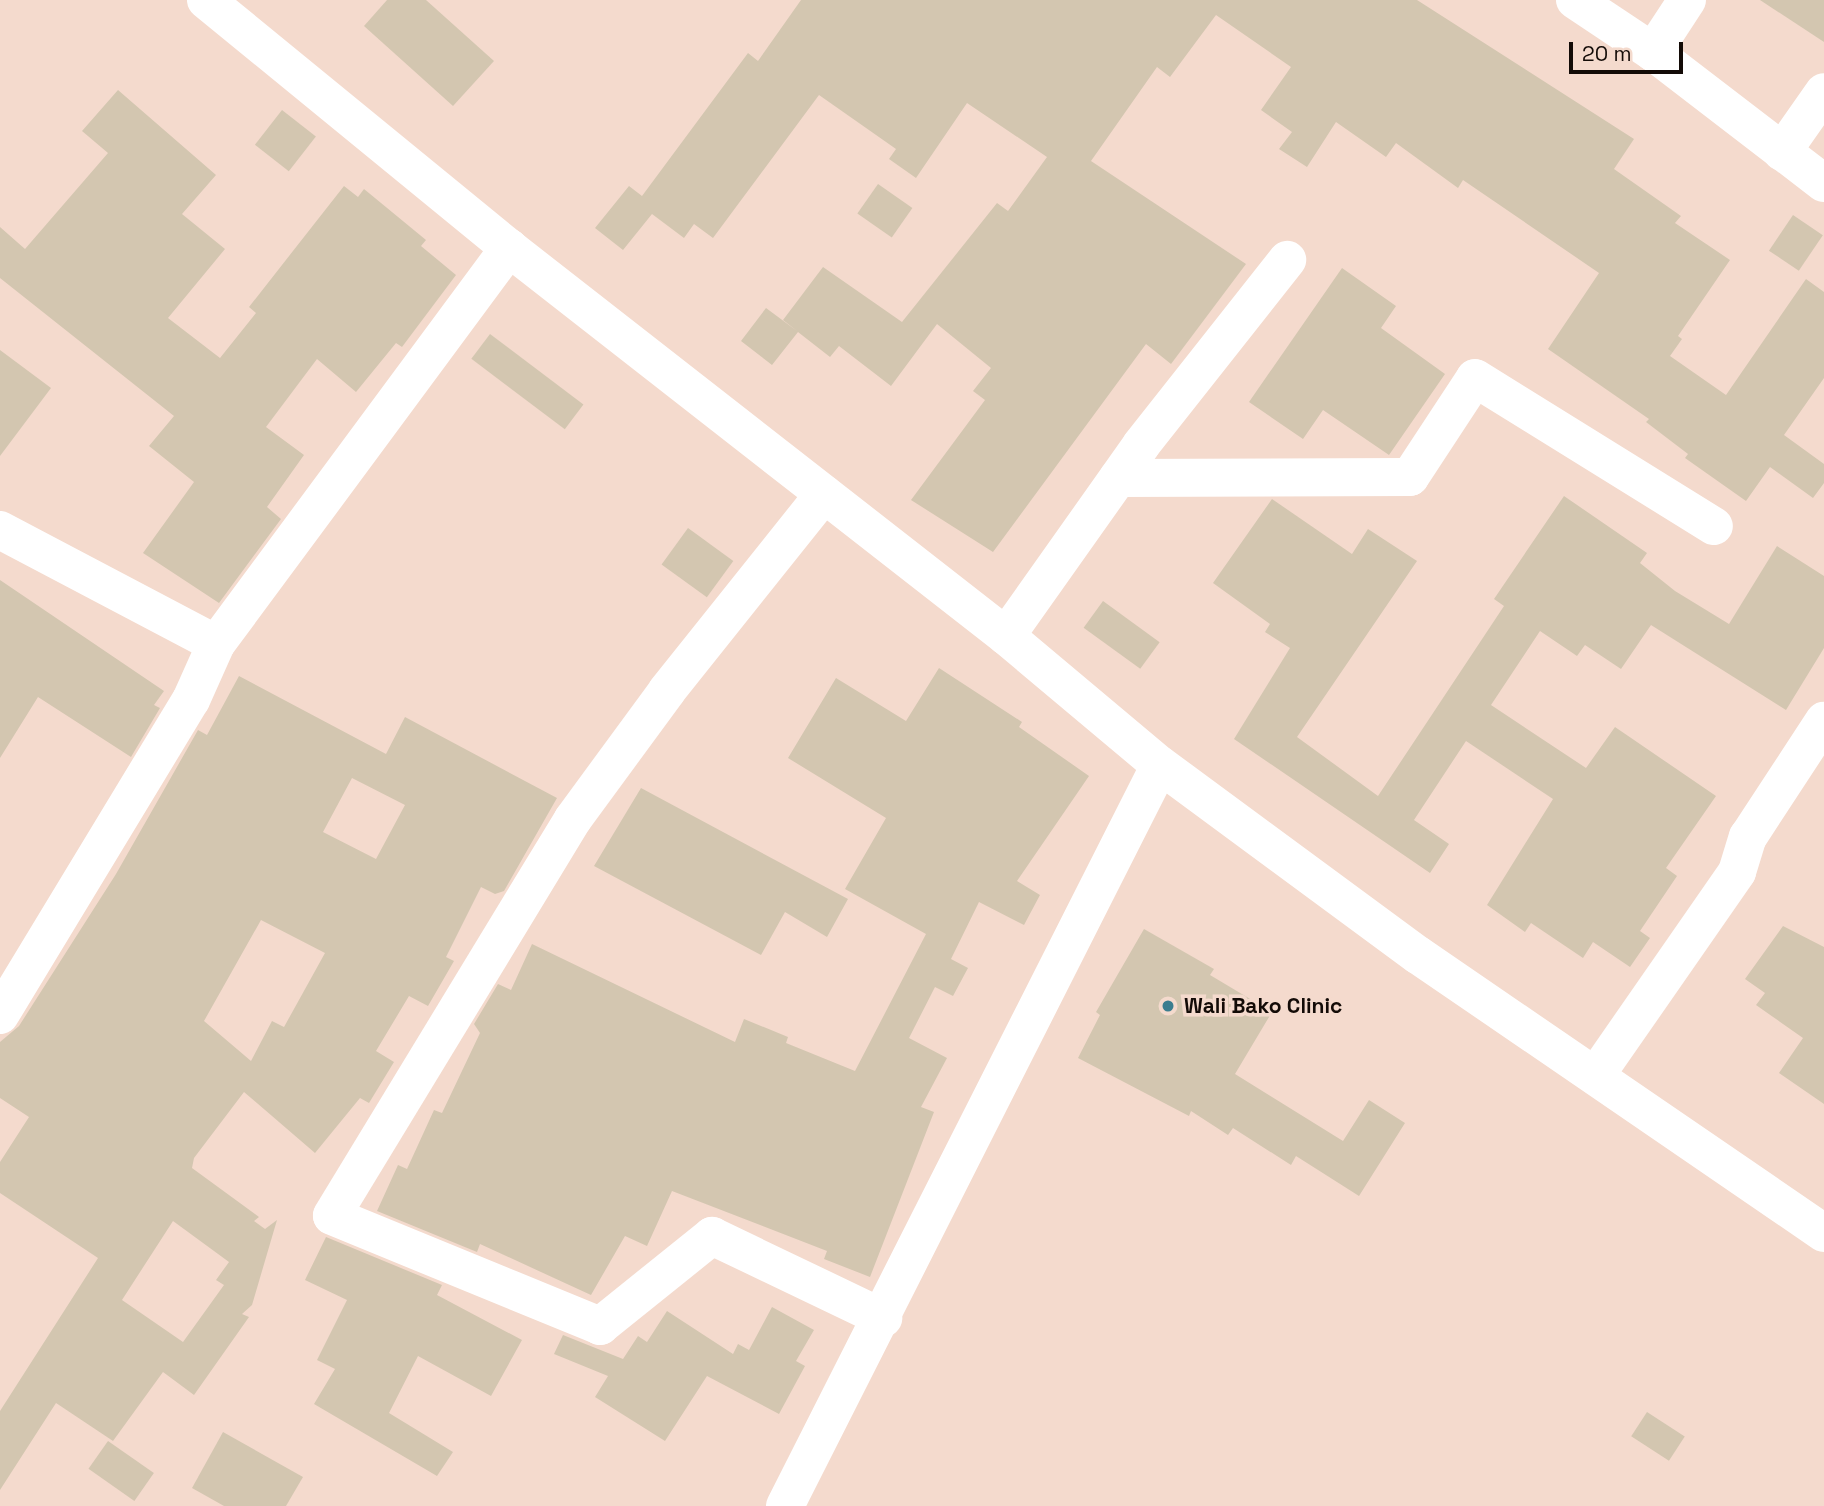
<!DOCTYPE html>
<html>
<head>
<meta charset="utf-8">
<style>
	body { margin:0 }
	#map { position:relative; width:1824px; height:1506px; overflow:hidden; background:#f4dacd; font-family:"Space Grotesk",sans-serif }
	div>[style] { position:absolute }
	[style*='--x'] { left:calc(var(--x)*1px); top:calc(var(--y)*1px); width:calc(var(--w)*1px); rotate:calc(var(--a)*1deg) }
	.building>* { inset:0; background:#d3c6b0; transform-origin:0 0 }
	.minor>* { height:38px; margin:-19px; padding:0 19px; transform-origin:19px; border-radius:19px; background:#fff }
	.dots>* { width:19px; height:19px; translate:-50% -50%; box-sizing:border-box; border:4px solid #f4dacd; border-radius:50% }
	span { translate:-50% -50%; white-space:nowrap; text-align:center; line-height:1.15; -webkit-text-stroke:7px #f4dacd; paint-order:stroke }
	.poi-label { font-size:21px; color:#130b07; font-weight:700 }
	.left { translate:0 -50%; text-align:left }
	.scale { position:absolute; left:1569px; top:42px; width:114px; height:32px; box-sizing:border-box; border:4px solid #130b07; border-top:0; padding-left:9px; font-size:21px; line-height:24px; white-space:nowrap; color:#130b07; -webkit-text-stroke:5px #f4dacd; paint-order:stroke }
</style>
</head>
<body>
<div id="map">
	<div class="building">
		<i style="clip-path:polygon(387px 0,426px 0,494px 61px,453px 106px,364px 26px)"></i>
		<i style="clip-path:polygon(801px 0,1417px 0,1634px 139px,1614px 169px,1681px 216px,1675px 223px,1730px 260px,1678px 336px,1682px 339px,1670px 356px,1726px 395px,1806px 279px,1824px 292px,1824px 378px,1784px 435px,1824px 464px,1824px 483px,1813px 498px,1770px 467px,1746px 501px,1685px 458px,1688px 454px,1646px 422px,1649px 419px,1548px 349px,1599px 273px,1463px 180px,1458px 188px,1396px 143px,1386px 157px,1336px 122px,1307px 167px,1279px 149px,1292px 132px,1261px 110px,1291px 67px,1216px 15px,1170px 77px,1157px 67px,1091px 161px,1246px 264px,1171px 364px,1146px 344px,993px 552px,911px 500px,985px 400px,973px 391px,991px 368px,937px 324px,891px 386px,839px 346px,830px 357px,798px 332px,772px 365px,741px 341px,766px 308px,797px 331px,783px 320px,823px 267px,902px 322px,997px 203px,1008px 211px,1047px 157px,967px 103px,916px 178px,889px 159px,896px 149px,819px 95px,713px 238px,694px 224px,684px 238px,652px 214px,623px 250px,595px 228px,629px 186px,642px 196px,748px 53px,758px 61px)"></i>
		<i style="clip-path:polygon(1760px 0,1824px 0,1824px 42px)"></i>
		<i style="clip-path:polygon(118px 90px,216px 175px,182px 214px,225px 249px,168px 318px,220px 358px,256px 313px,249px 307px,344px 186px,358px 197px,364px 189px,426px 240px,421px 246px,456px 275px,402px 347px,396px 343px,356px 392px,317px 359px,266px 427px,304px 455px,267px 507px,281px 519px,219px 603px,143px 553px,194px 482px,149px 446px,174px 416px,0 278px,0 227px,25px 249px,108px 153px,82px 131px)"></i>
		<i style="left:282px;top:110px;width:43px;height:44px;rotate:38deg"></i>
		<i style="left:878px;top:184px;width:42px;height:36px;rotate:35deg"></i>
		<i style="left:1793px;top:215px;width:36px;height:43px;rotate:34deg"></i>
		<i style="clip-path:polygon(1342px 268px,1396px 306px,1381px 328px,1445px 374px,1389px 455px,1323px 410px,1303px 439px,1249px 402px)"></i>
		<i style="left:490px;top:334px;width:117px;height:31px;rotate:37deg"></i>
		<i style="clip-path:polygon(0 350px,51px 388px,0 456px)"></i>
		<i style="clip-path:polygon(1564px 496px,1647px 553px,1640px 563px,1675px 591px,1729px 624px,1777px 546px,1824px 576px,1824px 648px,1786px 710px,1651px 625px,1621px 669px,1585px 645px,1577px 656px,1540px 631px,1491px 705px,1586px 768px,1615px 727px,1716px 796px,1666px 868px,1677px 876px,1640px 931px,1650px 938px,1630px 967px,1593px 942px,1583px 958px,1531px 923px,1525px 932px,1487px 905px,1553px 799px,1466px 741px,1414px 820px,1449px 844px,1430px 873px,1234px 739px,1290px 648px,1265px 632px,1270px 624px,1213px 583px,1272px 499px,1352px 554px,1368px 529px,1417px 561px,1297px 737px,1378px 796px,1504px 606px,1494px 599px)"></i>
		<i style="left:688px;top:528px;width:56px;height:45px;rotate:36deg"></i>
		<i style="clip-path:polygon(0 580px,164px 691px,154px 705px,160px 708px,131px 757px,38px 697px,0 758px)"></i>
		<i style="left:1103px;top:601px;width:70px;height:33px;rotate:36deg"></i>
		<i style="clip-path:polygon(939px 668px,1022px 722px,1019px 727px,1089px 776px,1017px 881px,1040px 895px,1024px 925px,979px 902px,951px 959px,968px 968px,953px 996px,935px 987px,909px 1038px,947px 1058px,921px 1107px,934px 1112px,870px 1277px,824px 1259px,827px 1251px,672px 1191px,647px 1246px,625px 1236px,591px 1295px,480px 1244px,477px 1252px,377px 1211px,398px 1165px,407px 1169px,434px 1110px,442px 1113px,480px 1033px,474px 1024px,498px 984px,511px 990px,532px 944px,735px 1042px,744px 1019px,788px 1037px,786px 1043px,855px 1071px,926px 934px,845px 889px,886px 818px,788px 758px,836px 678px,906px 721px)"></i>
		<i style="clip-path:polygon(evenodd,239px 676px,386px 754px,405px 717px,557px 798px,504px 891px,495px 894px,481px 887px,446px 957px,454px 961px,428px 1006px,409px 996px,376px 1051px,394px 1062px,369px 1103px,360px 1098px,315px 1153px,244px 1092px,194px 1158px,192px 1168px,259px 1217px,254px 1221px,265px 1229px,277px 1220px,252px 1305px,242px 1314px,249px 1317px,194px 1395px,163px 1372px,113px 1441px,56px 1403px,0 1490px,0 1411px,98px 1258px,0 1193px,0 1162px,29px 1117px,0 1098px,0 1042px,19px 1026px,116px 874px,198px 730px,207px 735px,239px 676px,352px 778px,405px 805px,376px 859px,323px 832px,352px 778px,239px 676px,261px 920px,325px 953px,284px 1027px,272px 1021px,251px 1061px,204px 1021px,261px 920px,239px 676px,173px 1221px,229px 1262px,216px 1280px,224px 1285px,183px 1342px,122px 1300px,173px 1221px)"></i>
		<i style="clip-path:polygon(641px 788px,848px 899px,827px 937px,785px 912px,761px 955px,594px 866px)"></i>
		<i style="clip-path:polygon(1783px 926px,1824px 947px,1824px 1104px,1779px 1073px,1803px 1038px,1756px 1005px,1765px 993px,1745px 979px)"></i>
		<i style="clip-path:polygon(1144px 929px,1214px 969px,1210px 975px,1272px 1012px,1235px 1074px,1343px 1141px,1369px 1100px,1405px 1123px,1359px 1196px,1296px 1156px,1291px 1165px,1233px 1128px,1228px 1135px,1191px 1111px,1189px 1116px,1078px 1058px,1100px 1015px,1096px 1012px)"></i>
		<i style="clip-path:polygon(326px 1237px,442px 1285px,437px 1295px,522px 1340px,491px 1396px,418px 1356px,389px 1413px,453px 1452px,437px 1476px,314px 1404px,335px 1369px,317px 1360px,347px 1300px,305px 1280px)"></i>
		<i style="clip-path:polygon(772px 1307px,814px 1330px,796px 1361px,805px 1366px,779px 1414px,707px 1376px,665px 1441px,595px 1397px,608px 1376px,554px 1354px,563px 1335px,623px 1359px,638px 1336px,647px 1342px,667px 1311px,733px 1354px,738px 1344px,749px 1350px)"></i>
		<i style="left:1647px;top:1412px;width:45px;height:29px;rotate:33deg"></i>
		<i style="clip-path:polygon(223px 1432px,303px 1477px,286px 1506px,224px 1506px,192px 1488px)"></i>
		<i style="left:108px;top:1441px;width:56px;height:34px;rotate:35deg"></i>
	</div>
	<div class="minor">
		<i style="--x:206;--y:0;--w:392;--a:39.3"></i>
		<i style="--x:509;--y:248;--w:631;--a:37.98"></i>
		<i style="--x:1006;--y:636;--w:201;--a:40"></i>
		<i style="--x:1160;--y:765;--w:320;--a:36.4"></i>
		<i style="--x:1418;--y:955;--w:492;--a:34.4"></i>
		<i style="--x:1575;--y:0;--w:94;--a:33.7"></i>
		<i style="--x:1653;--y:52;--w:215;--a:37.5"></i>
		<i style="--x:1653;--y:52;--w:62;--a:-56.8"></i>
		<i style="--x:1782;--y:152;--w:73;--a:-55"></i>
		<i style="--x:1118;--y:478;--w:292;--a:-0.2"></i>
		<i style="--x:1410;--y:477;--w:118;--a:-56.7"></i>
		<i style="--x:1475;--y:378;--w:281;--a:31.8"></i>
		<i style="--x:824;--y:494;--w:252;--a:128.6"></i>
		<i style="--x:667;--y:691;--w:159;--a:126.3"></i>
		<i style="--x:573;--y:819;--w:464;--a:121.3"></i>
		<i style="--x:332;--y:1216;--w:290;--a:22.3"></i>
		<i style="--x:600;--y:1326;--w:144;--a:-38.8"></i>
		<i style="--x:712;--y:1236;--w:190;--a:25.6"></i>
		<i style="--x:0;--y:530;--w:244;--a:27.8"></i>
		<i style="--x:216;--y:644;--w:493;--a:-53.5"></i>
		<i style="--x:1006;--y:636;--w:234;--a:-54.7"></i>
		<i style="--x:1141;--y:445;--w:236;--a:-51.7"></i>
		<i style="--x:0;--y:1015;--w:368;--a:-58.8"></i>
		<i style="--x:191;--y:700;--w:61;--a:-65.9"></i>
		<i style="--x:1596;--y:1075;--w:247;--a:-55.2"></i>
		<i style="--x:1737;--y:872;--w:37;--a:-73"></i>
		<i style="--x:1748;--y:837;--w:139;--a:-56.8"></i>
		<i style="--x:785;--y:1506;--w:830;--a:-63.16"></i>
	</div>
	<div class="dots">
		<i style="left:1168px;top:1006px;background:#3b7d8f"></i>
	</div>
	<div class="poi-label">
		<span class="left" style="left:1184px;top:1006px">Wali Bako Clinic</span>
	</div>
	<div class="scale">20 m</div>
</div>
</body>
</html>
